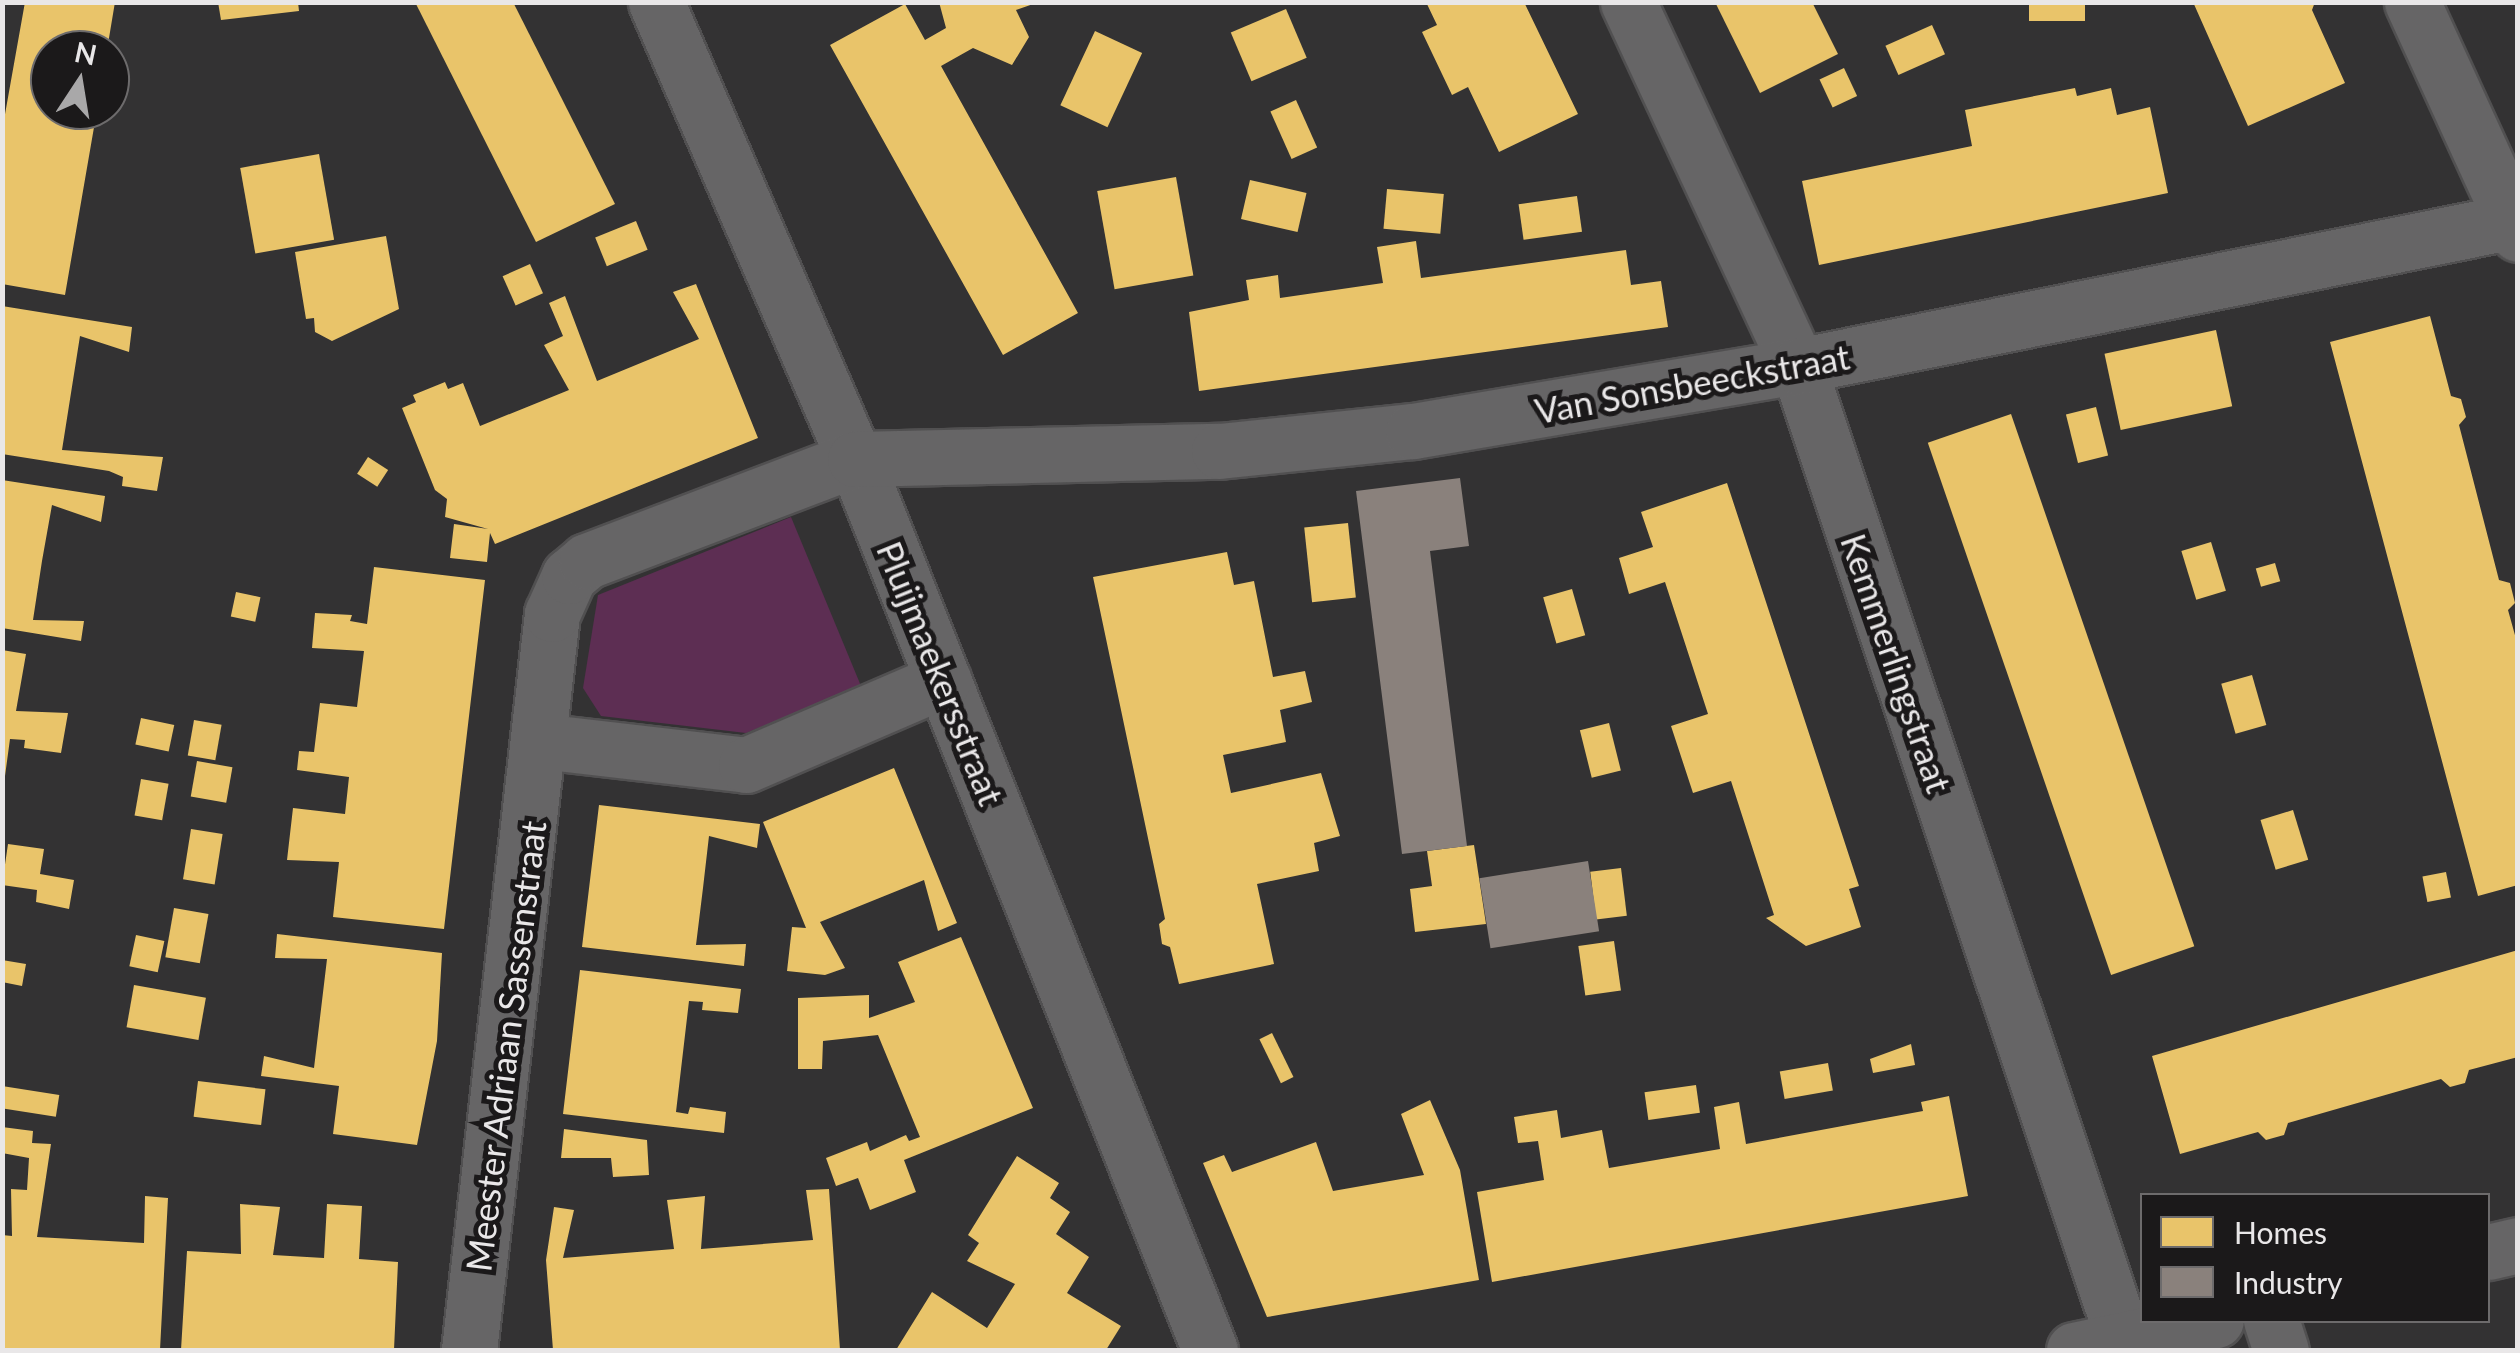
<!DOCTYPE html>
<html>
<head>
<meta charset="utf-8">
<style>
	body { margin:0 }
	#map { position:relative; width:2520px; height:1353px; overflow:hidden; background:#333233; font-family:Lato,sans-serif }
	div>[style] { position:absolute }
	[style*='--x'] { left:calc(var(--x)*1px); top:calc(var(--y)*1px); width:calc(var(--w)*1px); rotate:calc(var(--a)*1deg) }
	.green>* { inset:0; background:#5d2e53 }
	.homes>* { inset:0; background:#e9c46a; transform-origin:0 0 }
	.industry>* { inset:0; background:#8a817c; transform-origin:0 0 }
	.roads { filter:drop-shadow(2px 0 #515051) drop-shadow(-2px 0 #515051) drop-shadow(0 2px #515051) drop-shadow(0 -2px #515051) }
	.minor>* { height:55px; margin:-27.5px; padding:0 27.5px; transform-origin:27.5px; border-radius:27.5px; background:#666566 }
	span { translate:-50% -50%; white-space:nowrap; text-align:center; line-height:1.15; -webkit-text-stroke:10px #1b191a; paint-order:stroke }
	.street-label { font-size:35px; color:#e9e7e8 }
	.frame { position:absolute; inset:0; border:5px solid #e9e7e8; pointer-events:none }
	.legend { position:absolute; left:2140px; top:1193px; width:350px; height:130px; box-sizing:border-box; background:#1b191a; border:2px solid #6d6b6c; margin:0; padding:12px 18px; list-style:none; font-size:30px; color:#e9e7e8 }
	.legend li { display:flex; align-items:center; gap:20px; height:50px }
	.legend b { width:50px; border:2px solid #6d6b6c }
	.north { position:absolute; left:30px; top:30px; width:100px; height:100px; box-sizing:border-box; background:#1b191a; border:2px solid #6d6b6c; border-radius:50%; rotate:12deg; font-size:28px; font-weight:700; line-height:40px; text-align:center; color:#e9e7e8 }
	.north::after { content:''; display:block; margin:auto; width:35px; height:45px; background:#a9a8a9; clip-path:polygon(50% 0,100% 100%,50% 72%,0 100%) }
</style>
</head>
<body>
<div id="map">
	<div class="green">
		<i style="clip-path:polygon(791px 517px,861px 686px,746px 733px,601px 716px,583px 688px,598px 595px)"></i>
	</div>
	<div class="homes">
		<i style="clip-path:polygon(25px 2px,115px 2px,107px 50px,50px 50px,50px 110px,97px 110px,65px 295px,2px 284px,2px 131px)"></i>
		<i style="clip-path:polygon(218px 2px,298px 2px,299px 11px,221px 20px)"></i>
		<i style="clip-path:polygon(415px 2px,513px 2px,615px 204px,536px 242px)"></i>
		<i style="clip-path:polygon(939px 2px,1039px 2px,1016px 10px,1029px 37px,1012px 65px,973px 48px,941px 66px,1078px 313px,1003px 355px,830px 45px,905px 4px,925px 40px,946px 28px)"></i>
		<i style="clip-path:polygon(1426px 2px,1524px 2px,1578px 114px,1499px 152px,1468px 87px,1452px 95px,1422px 32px,1437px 25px)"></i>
		<i style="clip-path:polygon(1715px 2px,1812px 2px,1838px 54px,1760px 93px)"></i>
		<i style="left:2029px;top:2px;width:56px;height:19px"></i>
		<i style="clip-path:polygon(2193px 2px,2315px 2px,2312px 10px,2345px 83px,2248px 126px)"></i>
		<i style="left:1286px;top:9px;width:53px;height:60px;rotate:67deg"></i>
		<i style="left:1932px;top:25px;width:32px;height:51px;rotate:66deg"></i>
		<i style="left:1095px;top:31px;width:52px;height:82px;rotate:25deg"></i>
		<i style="left:1844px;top:68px;width:31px;height:27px;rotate:65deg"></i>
		<i style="clip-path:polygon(2075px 88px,2077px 96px,2111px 88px,2117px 115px,2150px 107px,2168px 193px,1819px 265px,1802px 181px,1972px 146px,1965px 110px)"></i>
		<i style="left:1296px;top:100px;width:52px;height:28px;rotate:66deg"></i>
		<i style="left:319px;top:154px;width:87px;height:80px;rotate:80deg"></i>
		<i style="left:1176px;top:177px;width:100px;height:80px;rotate:80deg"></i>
		<i style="left:1250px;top:180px;width:58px;height:40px;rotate:13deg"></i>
		<i style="left:1387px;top:189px;width:57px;height:40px;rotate:5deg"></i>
		<i style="left:1577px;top:196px;width:36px;height:59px;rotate:82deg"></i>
		<i style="left:636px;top:221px;width:31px;height:44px;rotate:68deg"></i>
		<i style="clip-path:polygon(386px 236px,399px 309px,332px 341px,315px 332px,314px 318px,306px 319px,295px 252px)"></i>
		<i style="clip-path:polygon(1416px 241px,1421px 278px,1626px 250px,1631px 285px,1661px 281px,1668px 327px,1199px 391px,1189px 312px,1249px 300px,1246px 280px,1278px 275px,1280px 298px,1383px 283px,1377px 247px)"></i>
		<i style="left:530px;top:264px;width:32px;height:30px;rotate:66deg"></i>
		<i style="clip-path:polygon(696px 284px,758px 438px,495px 544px,490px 533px,487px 562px,450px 558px,454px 524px,488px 529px,445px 517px,447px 499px,435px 490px,402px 408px,416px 402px,413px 395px,445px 382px,448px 389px,463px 383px,480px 426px,569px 390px,544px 345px,563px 336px,549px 303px,565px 296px,597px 381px,699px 339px,673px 292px)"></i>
		<i style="clip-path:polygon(2px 306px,132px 327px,129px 352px,80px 336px,62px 450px,163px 457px,157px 491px,122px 486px,123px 477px,109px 471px,2px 454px)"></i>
		<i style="clip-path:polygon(2430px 316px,2451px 396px,2461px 399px,2466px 417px,2459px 425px,2499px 580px,2510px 583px,2515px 603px,2508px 610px,2518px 646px,2518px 885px,2478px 896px,2330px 342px)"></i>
		<i style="left:2216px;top:330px;width:78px;height:114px;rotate:78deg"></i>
		<i style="left:2096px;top:407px;width:50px;height:31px;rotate:76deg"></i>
		<i style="left:2011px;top:414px;width:563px;height:88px;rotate:71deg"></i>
		<i style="left:368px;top:457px;width:24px;height:20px;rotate:33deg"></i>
		<i style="clip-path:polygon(2px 480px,105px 496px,101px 522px,52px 505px,42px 561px,33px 620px,84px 621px,81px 641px,2px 628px)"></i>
		<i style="clip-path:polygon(1727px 483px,1859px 886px,1849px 889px,1861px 927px,1806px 946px,1766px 918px,1774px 915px,1731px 781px,1693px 793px,1671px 726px,1708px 714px,1665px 582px,1629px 594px,1619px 558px,1653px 547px,1641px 512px)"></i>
		<i style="left:1348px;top:523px;width:75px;height:44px;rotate:84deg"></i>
		<i style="left:2211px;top:542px;width:51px;height:31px;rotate:73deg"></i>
		<i style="clip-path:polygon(1227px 552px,1234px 585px,1254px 581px,1273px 677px,1305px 671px,1312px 702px,1280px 710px,1286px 742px,1223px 755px,1231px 793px,1321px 773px,1340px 836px,1314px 843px,1319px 871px,1257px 884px,1274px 964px,1179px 984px,1170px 947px,1162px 944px,1159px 924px,1165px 919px,1093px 577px)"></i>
		<i style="left:2275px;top:563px;width:19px;height:20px;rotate:74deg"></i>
		<i style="clip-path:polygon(374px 567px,485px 580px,444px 929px,333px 917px,339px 862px,287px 860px,293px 808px,345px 814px,349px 777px,297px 770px,299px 751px,314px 752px,320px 703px,357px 707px,364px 651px,312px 648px,315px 613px,352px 615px,350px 621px,367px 624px)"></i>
		<i style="left:1572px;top:589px;width:48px;height:30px;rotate:74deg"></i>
		<i style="left:236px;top:592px;width:25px;height:25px;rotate:12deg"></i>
		<i style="clip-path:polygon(2px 650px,26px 654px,16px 711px,68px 713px,61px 753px,24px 748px,25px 740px,10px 739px,5px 776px)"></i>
		<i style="left:2252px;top:675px;width:52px;height:32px;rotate:74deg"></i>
		<i style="left:141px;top:718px;width:34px;height:27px;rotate:12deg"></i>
		<i style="left:194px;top:720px;width:28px;height:36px;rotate:10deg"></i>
		<i style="left:1609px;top:723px;width:49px;height:30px;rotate:76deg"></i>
		<i style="left:197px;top:761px;width:36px;height:36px;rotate:10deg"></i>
		<i style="clip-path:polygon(894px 768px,957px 923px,938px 931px,924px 880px,820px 922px,845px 968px,825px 975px,787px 971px,792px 927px,806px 928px,763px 822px)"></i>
		<i style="left:141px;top:779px;width:28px;height:37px;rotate:10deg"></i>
		<i style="clip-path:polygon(599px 805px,760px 824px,757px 848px,709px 836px,703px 888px,696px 945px,746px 944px,744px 966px,582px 947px)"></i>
		<i style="left:2293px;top:810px;width:52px;height:34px;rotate:73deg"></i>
		<i style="left:191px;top:829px;width:32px;height:51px;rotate:9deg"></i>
		<i style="clip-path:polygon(8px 844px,44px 849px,40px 874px,74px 880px,69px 909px,36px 902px,37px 890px,2px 885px)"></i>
		<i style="clip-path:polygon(1474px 845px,1486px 924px,1415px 932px,1410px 889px,1432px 886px,1427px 851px)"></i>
		<i style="left:1621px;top:868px;width:48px;height:31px;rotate:83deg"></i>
		<i style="left:2446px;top:872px;width:26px;height:24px;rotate:79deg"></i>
		<i style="left:174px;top:908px;width:35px;height:50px;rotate:10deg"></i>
		<i style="clip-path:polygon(277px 934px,442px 953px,437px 1041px,417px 1145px,333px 1134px,339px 1086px,261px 1076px,264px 1056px,314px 1068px,327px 959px,275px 958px)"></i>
		<i style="left:136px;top:935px;width:29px;height:32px;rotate:12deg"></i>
		<i style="clip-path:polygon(961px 937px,1033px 1108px,904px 1160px,916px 1192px,870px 1210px,858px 1178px,836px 1186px,826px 1158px,867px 1142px,870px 1151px,906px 1135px,909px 1141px,920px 1137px,878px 1035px,823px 1041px,822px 1069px,798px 1069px,798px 998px,869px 995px,869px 1018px,915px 1002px,898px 962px)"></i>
		<i style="left:1614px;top:941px;width:50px;height:36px;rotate:82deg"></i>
		<i style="clip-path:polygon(2518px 950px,2518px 1057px,2469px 1070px,2465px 1083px,2450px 1087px,2441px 1079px,2288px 1123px,2284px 1135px,2266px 1140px,2258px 1132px,2180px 1154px,2152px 1056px)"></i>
		<i style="clip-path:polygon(2px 960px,26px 964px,22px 986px,2px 982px)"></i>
		<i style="clip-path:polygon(580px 970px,741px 989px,738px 1013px,702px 1010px,703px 1002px,689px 1001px,676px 1112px,688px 1114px,690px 1107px,726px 1112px,724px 1133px,563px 1114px)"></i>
		<i style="left:134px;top:985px;width:73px;height:43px;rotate:10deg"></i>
		<i style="left:1272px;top:1033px;width:49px;height:14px;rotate:64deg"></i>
		<i style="clip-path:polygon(1911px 1044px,1915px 1065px,1873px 1073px,1870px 1059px)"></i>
		<i style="left:1828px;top:1063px;width:28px;height:49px;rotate:80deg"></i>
		<i style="left:198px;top:1081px;width:68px;height:36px;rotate:7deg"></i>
		<i style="left:1696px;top:1085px;width:28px;height:52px;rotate:82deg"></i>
		<i style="left:2px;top:1086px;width:58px;height:22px;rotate:9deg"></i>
		<i style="clip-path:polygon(1949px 1096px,1968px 1196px,1492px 1282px,1477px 1192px,1544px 1180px,1538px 1141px,1518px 1143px,1514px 1117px,1557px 1110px,1561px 1138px,1602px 1130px,1609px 1168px,1720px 1149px,1714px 1107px,1739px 1102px,1746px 1144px,1923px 1111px,1921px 1102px)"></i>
		<i style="clip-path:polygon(1430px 1100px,1460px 1170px,1479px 1280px,1267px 1317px,1203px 1163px,1224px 1155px,1232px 1172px,1316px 1142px,1333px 1191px,1424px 1175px,1401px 1114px)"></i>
		<i style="clip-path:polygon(2px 1127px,33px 1131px,32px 1143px,51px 1144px,37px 1237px,144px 1243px,145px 1196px,168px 1198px,160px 1350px,2px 1350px,2px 1235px,12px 1236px,11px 1189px,27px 1190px,29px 1158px,2px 1153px)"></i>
		<i style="clip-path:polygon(564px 1129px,647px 1140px,649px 1175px,613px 1177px,611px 1158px,561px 1158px)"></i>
		<i style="clip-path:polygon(1017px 1156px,1059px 1183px,1050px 1198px,1070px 1212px,1056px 1234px,1089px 1257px,1067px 1293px,1121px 1326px,1106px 1350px,896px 1350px,932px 1292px,987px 1328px,1015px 1284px,967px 1261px,979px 1243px,968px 1235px)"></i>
		<i style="clip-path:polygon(829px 1189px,840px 1350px,553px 1350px,546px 1260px,554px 1207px,574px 1210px,563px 1258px,674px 1249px,667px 1200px,705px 1196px,701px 1249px,813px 1240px,806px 1190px)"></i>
		<i style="clip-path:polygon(240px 1204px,280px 1207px,273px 1255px,324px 1258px,327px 1204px,362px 1206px,359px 1259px,398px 1262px,394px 1350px,181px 1350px,187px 1251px,241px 1254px)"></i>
	</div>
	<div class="industry">
		<i style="clip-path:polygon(1460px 478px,1469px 546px,1430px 551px,1467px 846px,1402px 854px,1356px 491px)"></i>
		<i style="left:1588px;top:861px;width:71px;height:110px;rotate:81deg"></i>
	</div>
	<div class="roads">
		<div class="minor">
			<i style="--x:656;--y:2;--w:498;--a:66.5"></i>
			<i style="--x:855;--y:459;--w:959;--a:68.28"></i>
			<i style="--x:1628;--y:2;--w:402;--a:65"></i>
			<i style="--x:1798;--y:366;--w:1028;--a:71.51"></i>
			<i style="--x:2412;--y:2;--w:255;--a:65.4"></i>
			<i style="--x:540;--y:741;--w:207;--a:6.6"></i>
			<i style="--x:746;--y:765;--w:215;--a:-23.3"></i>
			<i style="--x:2488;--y:1252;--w:31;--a:-13"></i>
			<i style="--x:2271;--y:1320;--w:32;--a:72"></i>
			<i style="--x:469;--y:1350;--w:741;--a:-83.57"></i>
			<i style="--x:552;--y:614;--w:42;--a:-65.9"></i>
			<i style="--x:569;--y:576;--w:23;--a:-40"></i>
			<i style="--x:587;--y:561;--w:287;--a:-20.8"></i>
			<i style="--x:855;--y:459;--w:364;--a:-1.3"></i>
			<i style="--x:1219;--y:451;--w:195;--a:-5.9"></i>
			<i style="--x:1413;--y:431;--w:390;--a:-9.6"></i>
			<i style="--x:1798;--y:366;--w:735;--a:-11.46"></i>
			<i style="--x:2074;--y:1350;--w:145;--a:-11.9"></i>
		</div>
	</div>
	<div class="street-label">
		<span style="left:1692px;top:383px;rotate:-10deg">Van Sonsbeeckstraat</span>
		<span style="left:1897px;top:663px;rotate:71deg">Kemmerlingstraat</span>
		<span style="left:941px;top:673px;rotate:68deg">Pluijmaekersstraat</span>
		<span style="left:505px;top:1046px;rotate:-83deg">Meester Adriaan Sassenstraat</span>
	</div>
	<div class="frame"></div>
	<ul class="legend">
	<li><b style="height:28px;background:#e9c46a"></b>Homes</li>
	<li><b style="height:28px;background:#8a817c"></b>Industry</li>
	</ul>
	<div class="north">N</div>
</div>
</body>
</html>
